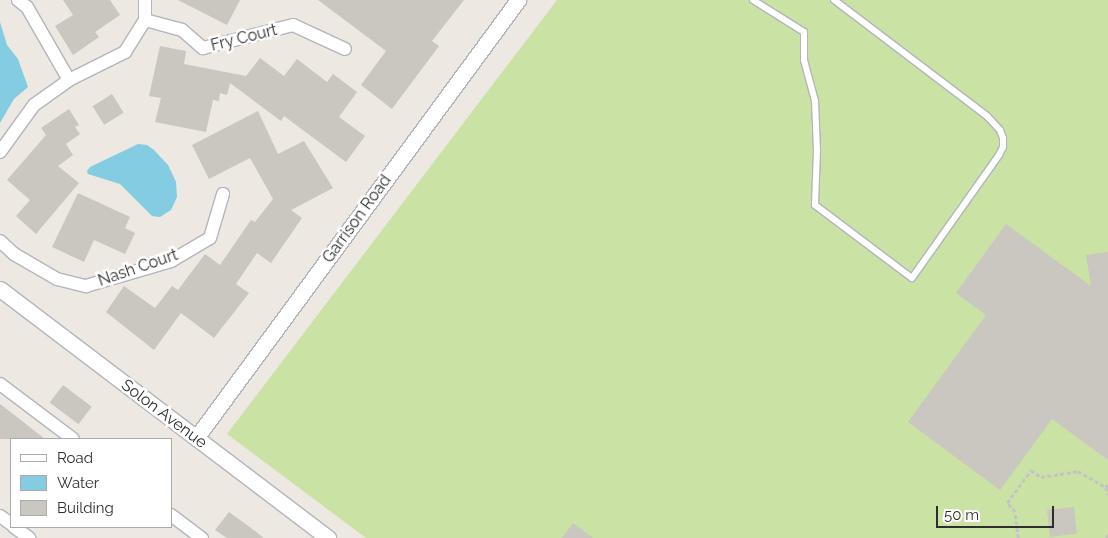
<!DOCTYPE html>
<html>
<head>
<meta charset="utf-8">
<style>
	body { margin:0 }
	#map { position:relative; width:1108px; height:538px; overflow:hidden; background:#ede8e2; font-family:Raleway,sans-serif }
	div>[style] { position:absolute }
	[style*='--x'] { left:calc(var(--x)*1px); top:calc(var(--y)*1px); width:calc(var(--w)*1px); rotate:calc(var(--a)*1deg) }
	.pitch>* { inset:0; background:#cae2a4 }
	.water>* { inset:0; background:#84cce1 }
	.building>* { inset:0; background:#cac6c0; transform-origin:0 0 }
	.path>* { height:2.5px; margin-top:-1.25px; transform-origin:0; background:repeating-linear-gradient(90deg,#c4c4c4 0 4px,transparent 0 6.5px) }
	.roads { filter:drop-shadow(1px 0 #b3b5bc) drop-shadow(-1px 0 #b3b5bc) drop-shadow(0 1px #b3b5bc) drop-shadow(0 -1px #b3b5bc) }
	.service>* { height:6px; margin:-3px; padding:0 3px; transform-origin:3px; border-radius:3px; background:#fff }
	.minor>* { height:12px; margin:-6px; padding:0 6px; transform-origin:6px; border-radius:6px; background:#fff }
	.tertiary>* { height:15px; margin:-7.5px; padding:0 7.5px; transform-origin:7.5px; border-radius:7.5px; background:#fff }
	span { translate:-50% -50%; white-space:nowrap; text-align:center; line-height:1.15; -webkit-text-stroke:5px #fff; paint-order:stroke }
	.street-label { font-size:16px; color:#2e2e2e }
	.legend { position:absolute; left:10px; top:438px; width:162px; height:90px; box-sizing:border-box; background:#fff; border:1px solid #ababab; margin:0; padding:6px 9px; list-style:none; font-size:15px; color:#2e2e2e }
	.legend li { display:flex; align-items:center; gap:10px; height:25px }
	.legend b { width:25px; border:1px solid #ababab }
	.scale { position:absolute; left:936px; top:506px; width:118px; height:22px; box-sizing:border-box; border:2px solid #2e2e2e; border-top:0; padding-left:6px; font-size:15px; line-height:18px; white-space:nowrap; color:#2e2e2e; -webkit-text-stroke:4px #fff; paint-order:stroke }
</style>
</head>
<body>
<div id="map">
	<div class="pitch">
		<i style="clip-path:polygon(557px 0,1108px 0,1108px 538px,366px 538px,227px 434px)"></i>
	</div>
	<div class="water">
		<i style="clip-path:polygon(0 22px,7px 45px,18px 59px,28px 87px,14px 99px,0 123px)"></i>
		<i style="clip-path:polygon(138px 144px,147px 145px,154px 150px,168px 165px,176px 182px,177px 197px,171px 210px,160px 217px,152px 216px,120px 184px,88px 174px,87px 171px,90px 167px)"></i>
	</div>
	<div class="building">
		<i style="clip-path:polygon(63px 0,110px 0,120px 15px,95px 32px,99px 37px,73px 55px,55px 26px,73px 15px)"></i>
		<i style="clip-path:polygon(178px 0,240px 0,227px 25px)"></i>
		<i style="clip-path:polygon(318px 0,464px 0,432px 41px,439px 46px,392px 109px,361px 85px,386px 51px)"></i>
		<i style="clip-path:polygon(160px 46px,186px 51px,184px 64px,246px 76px,260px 58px,284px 76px,297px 59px,327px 82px,333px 74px,357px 92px,339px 117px,365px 136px,346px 162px,284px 116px,281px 121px,230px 83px,227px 95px,220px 93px,219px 101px,213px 100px,206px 132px,155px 122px,161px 98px,149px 96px)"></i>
		<i style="left:112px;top:94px;width:22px;height:23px;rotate:58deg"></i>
		<i style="clip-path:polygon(69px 109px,79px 125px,75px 127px,80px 134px,66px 144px,73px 155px,58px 166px,79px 183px,36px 234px,16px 216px,30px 200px,7px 180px,46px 135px,41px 128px)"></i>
		<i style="clip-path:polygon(258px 111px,278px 154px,304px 141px,333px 188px,291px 210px,302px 218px,271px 263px,257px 253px,236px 284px,249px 293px,214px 338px,181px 313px,154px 350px,106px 312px,124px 286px,155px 308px,172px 286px,178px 290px,205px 254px,220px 265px,251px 220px,255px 222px,273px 199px,250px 158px,209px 179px,192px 145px)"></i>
		<i style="clip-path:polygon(78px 193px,130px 217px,125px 228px,135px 233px,125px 254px,94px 240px,84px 262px,52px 247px)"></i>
		<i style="clip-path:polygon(1006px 224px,1091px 286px,1086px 255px,1108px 252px,1108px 460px,1052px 419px,1000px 490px,908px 422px,986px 315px,956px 293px)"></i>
		<i style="left:63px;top:385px;width:36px;height:22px;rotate:37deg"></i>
		<i style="clip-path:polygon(0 404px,17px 417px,45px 439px,0 439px)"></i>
		<i style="left:1074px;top:507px;width:27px;height:27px;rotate:84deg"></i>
		<i style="clip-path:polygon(229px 512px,247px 525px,264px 538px,227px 538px,215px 530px)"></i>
		<i style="clip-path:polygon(573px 523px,593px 538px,562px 538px)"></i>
	</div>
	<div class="path">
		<i style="--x:1108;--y:485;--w:3;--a:135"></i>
		<i style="--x:1106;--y:487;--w:8;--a:76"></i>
		<i style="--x:1018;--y:538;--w:26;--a:-97"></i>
		<i style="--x:1015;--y:512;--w:12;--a:-132"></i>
		<i style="--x:1007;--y:503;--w:41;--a:-54"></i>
		<i style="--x:1031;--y:470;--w:12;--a:35"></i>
		<i style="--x:1041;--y:477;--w:37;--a:-9"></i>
		<i style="--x:1078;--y:471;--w:32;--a:30"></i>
		<i style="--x:1106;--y:538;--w:4;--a:-56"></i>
	</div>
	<div class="roads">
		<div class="service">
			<i style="--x:753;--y:0;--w:60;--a:32.1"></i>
			<i style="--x:804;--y:32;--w:28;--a:90"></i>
			<i style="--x:804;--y:60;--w:42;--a:75"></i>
			<i style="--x:815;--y:101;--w:49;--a:87.7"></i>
			<i style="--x:817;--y:150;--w:55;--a:92.1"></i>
			<i style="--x:815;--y:205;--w:121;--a:37"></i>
			<i style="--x:912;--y:278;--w:151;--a:-54.7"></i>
			<i style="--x:999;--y:155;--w:9;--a:-63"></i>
			<i style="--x:1003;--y:147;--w:9;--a:-90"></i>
			<i style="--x:1003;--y:138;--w:9;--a:-111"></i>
			<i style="--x:1000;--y:130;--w:19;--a:-133"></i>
			<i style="--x:987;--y:116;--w:192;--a:-142.8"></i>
		</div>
		<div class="minor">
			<i style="--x:18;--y:0;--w:11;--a:38"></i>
			<i style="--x:27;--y:7;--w:84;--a:60.1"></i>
			<i style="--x:145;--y:20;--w:38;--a:15"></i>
			<i style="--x:182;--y:30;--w:28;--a:41"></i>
			<i style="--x:203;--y:48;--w:93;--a:-14.3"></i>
			<i style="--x:293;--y:25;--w:57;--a:24.8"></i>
			<i style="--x:0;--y:152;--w:58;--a:-54.1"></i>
			<i style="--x:34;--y:105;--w:43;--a:-35.5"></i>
			<i style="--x:69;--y:80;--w:63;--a:-26.6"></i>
			<i style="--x:125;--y:52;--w:38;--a:-58"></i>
			<i style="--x:145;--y:20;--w:20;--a:-90"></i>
			<i style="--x:0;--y:241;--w:19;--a:43"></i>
			<i style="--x:14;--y:254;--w:50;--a:30.2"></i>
			<i style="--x:57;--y:279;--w:30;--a:14"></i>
			<i style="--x:86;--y:286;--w:89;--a:-16.4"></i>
			<i style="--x:171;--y:261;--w:45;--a:-30.5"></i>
			<i style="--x:210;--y:238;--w:46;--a:-73.5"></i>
			<i style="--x:0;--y:384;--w:91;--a:37"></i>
			<i style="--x:171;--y:515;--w:39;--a:37"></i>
			<i style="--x:0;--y:516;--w:14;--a:36"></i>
			<i style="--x:14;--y:527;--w:19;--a:36"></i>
		</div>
		<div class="tertiary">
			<i style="--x:0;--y:289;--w:412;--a:37.2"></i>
			<i style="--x:196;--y:438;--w:544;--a:-53.68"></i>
		</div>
	</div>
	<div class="street-label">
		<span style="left:244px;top:38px;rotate:-14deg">Fry Court</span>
		<span style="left:357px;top:219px;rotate:-54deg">Garrison Road</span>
		<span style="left:138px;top:268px;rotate:-19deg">Nash Court</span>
		<span style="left:164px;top:414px;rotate:37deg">Solon Avenue</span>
	</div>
	<ul class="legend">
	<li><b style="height:6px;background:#fff"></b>Road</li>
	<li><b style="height:14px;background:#84cce1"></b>Water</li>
	<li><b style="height:14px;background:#cac6c0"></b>Building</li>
	</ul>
	<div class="scale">50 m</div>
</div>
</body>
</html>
